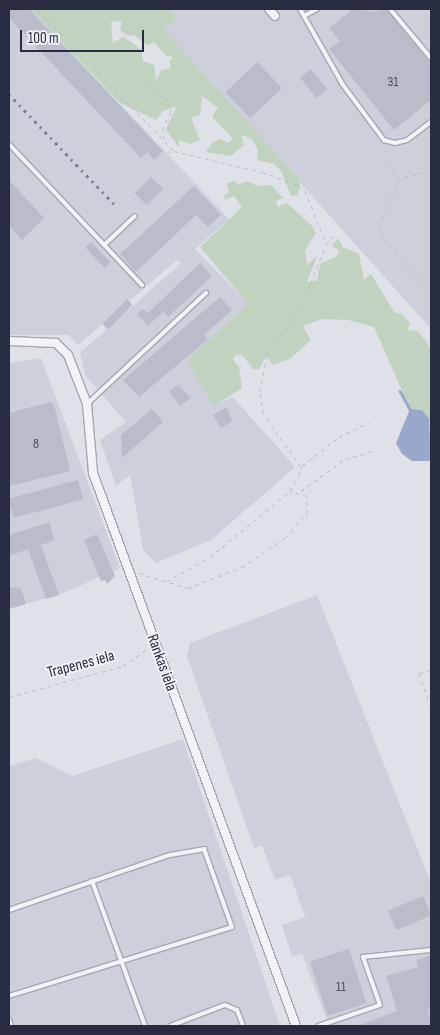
<!DOCTYPE html>
<html>
<head>
<meta charset="utf-8">
<style>
	body { margin:0 }
	#map { position:relative; width:440px; height:1035px; overflow:hidden; background:#dfe1e9; font-family:"Sofia Sans Condensed",sans-serif }
	div>[style] { position:absolute }
	[style*='--x'] { left:calc(var(--x)*1px); top:calc(var(--y)*1px); width:calc(var(--w)*1px); rotate:calc(var(--a)*1deg) }
	.built>* { inset:0; background:#cdd0db }
	.green>* { inset:0; background:#c1d3c0 }
	.water>* { inset:0; background:#99a8ca }
	.stream>* { height:2.5px; margin:-1.25px; padding:0 1.25px; transform-origin:1.25px; border-radius:1.25px; background:#99a8ca }
	.building>* { inset:0; background:#b9bcc9; transform-origin:0 0 }
	.path>* { height:1px; margin-top:-0.5px; transform-origin:0; background:repeating-linear-gradient(90deg,#bdbfc8 0 4px,transparent 0 8px) }
	.roads { filter:drop-shadow(1px 0 #a4a7b3) drop-shadow(-1px 0 #a4a7b3) drop-shadow(0 1px #a4a7b3) drop-shadow(0 -1px #a4a7b3) }
	.service>* { height:4px; margin:-2px; padding:0 2px; transform-origin:2px; border-radius:2px; background:#f2f3f7 }
	.minor>* { height:8px; margin:-4px; padding:0 4px; transform-origin:4px; border-radius:4px; background:#f2f3f7 }
	.rail>* { height:2.5px; margin-top:-1.25px; transform-origin:0; background:repeating-linear-gradient(90deg,#787d93 0 2.5px,transparent 0 7.5px) }
	span { translate:-50% -50%; white-space:nowrap; text-align:center; line-height:1.15; -webkit-text-stroke:4px #eff1f6; paint-order:stroke }
	.number-label { font-size:14px; color:#4c5063 }
	.number-label span { -webkit-text-stroke-width:0 }
	.street-label { font-size:16px; color:#282c41 }
	.frame { position:absolute; inset:0; border:10px solid #282c41; pointer-events:none }
	.scale { position:absolute; left:20px; top:30px; width:124px; height:22px; box-sizing:border-box; border:2px solid #282c41; border-top:0; padding-left:6px; font-size:15px; line-height:18px; white-space:nowrap; color:#282c41; -webkit-text-stroke:4px #eff1f6; paint-order:stroke }
</style>
</head>
<body>
<div id="map">
	<div class="built">
		<i style="clip-path:polygon(9px 9px,30px 9px,229px 219px,195px 249px,248px 303px,214px 405px,233px 397px,295px 467px,211px 540px,156px 563px,143px 549px,130px 475px,116px 486px,100px 440px,126px 422px,85px 375px,80px 353px,181px 263px,177px 260px,78px 345px,68px 335px,9px 335px)"></i>
		<i style="clip-path:polygon(171px 9px,263px 9px,271px 19px,279px 12px,276px 9px,431px 9px,431px 329px,161px 27px,178px 20px)"></i>
		<i style="clip-path:polygon(41px 358px,120px 568px,59px 595px,9px 608px,9px 363px)"></i>
		<i style="clip-path:polygon(317px 595px,431px 883px,431px 1026px,329px 1026px,302px 954px,292px 956px,282px 925px,305px 917px,290px 875px,275px 880px,262px 846px,254px 848px,187px 656px,190px 643px)"></i>
		<i style="clip-path:polygon(183px 739px,280px 1026px,9px 1026px,9px 766px,36px 758px,72px 776px)"></i>
	</div>
	<div class="green">
		<i style="clip-path:polygon(evenodd,30px 9px,171px 9px,178px 20px,162px 28px,300px 180px,298px 195px,291px 196px,281px 171px,274px 164px,257px 160px,258px 150px,251px 138px,241px 135px,244px 145px,231px 156px,206px 152px,213px 142px,220px 139px,228px 143px,233px 139px,212px 117px,218px 108px,202px 96px,200px 115px,191px 118px,200px 140px,190px 144px,179px 140px,179px 148px,166px 129px,177px 106px,163px 111px,156px 120px,120px 103px,30px 9px,122px 21px,120px 30px,126px 35px,136px 36px,147px 45px,154px 42px,166px 56px,173px 57px,169px 62px,171px 68px,161px 70px,156px 80px,154px 65px,143px 61px,141px 50px,133px 43px,123px 37px,113px 43px,111px 22px,122px 21px)"></i>
		<i style="clip-path:polygon(235px 181px,238px 185px,247px 181px,257px 186px,271px 185px,283px 198px,276px 201px,278px 207px,287px 203px,313px 227px,316px 233px,305px 250px,307px 265px,317px 256px,307px 282px,317px 281px,320px 264px,337px 256px,339px 250px,332px 246px,338px 238px,343px 247px,359px 254px,364px 280px,371px 274px,394px 312px,402px 314px,410px 323px,408px 330px,417px 331px,427px 342px,431px 352px,431px 424px,422px 410px,410px 409px,374px 327px,348px 320px,322px 319px,303px 326px,311px 340px,291px 358px,273px 365px,266px 356px,259px 369px,253px 369px,243px 356px,236px 355px,233px 359px,239px 367px,242px 388px,214px 406px,187px 361px,248px 304px,200px 247px,242px 207px,234px 196px,225px 200px,224px 195px,229px 192px,227px 183px)"></i>
	</div>
	<div class="water">
		<i style="clip-path:polygon(410px 409px,422px 410px,429px 419px,431px 461px,412px 461px,402px 454px,396px 443px)"></i>
	</div>
	<div class="stream">
		<i style="--x:400;--y:391;--w:21;--a:61"></i>
	</div>
	<div class="building">
		<i style="clip-path:polygon(9px 9px,29px 9px,163px 151px,154px 160px,147px 152px,141px 158px,9px 18px)"></i>
		<i style="clip-path:polygon(353px 9px,375px 12px,386px 9px,431px 64px,431px 100px,394px 130px,329px 49px,340px 41px,329px 28px)"></i>
		<i style="left:257px;top:62px;width:36px;height:44px;rotate:46deg"></i>
		<i style="left:311px;top:69px;width:26px;height:14px;rotate:51deg"></i>
		<i style="left:151px;top:177px;width:17px;height:23px;rotate:45deg"></i>
		<i style="clip-path:polygon(9px 180px,44px 218px,22px 240px,9px 226px)"></i>
		<i style="clip-path:polygon(194px 186px,221px 215px,208px 227px,196px 215px,136px 272px,120px 254px)"></i>
		<i style="left:91px;top:242px;width:28px;height:8px;rotate:46deg"></i>
		<i style="clip-path:polygon(200px 263px,212px 276px,168px 317px,163px 312px,148px 326px,137px 314px,143px 309px,148px 313px)"></i>
		<i style="clip-path:polygon(220px 297px,232px 310px,204px 335px,208px 339px,139px 397px,123px 380px)"></i>
		<i style="left:127px;top:299px;width:8px;height:35px;rotate:45deg"></i>
		<i style="clip-path:polygon(178px 385px,191px 398px,180px 406px,169px 391px)"></i>
		<i style="clip-path:polygon(50px 402px,54px 405px,70px 471px,9px 486px,9px 413px)"></i>
		<i style="clip-path:polygon(227px 407px,232px 421px,221px 428px,213px 415px)"></i>
		<i style="clip-path:polygon(152px 409px,163px 422px,122px 458px,121px 435px)"></i>
		<i style="left:78px;top:480px;width:20px;height:72px;rotate:75deg"></i>
		<i style="clip-path:polygon(49px 522px,55px 540px,41px 545px,59px 595px,46px 599px,28px 549px,9px 556px,9px 535px)"></i>
		<i style="clip-path:polygon(97px 534px,115px 576px,107px 584px,105px 580px,101px 581px,84px 540px)"></i>
		<i style="clip-path:polygon(15px 587px,21px 588px,26px 604px,9px 609px,9px 588px)"></i>
		<i style="left:423px;top:896px;width:21px;height:38px;rotate:67deg"></i>
		<i style="left:349px;top:949px;width:57px;height:41px;rotate:72deg"></i>
		<i style="clip-path:polygon(431px 955px,431px 1007px,428px 1008px,431px 1026px,358px 1026px,397px 1011px,386px 976px,418px 967px,416px 960px)"></i>
	</div>
	<div class="path">
		<i style="--x:37;--y:9;--w:196;--a:46"></i>
		<i style="--x:147;--y:82;--w:28;--a:42"></i>
		<i style="--x:168;--y:101;--w:11;--a:75"></i>
		<i style="--x:171;--y:112;--w:18;--a:117"></i>
		<i style="--x:163;--y:128;--w:11;--a:85"></i>
		<i style="--x:167;--y:152;--w:7;--a:-8"></i>
		<i style="--x:174;--y:151;--w:90;--a:13.4"></i>
		<i style="--x:262;--y:172;--w:38;--a:20"></i>
		<i style="--x:298;--y:185;--w:9;--a:41"></i>
		<i style="--x:305;--y:191;--w:57;--a:68.4"></i>
		<i style="--x:387;--y:165;--w:17;--a:50"></i>
		<i style="--x:431;--y:170;--w:33;--a:164"></i>
		<i style="--x:399;--y:179;--w:49;--a:112.9"></i>
		<i style="--x:380;--y:224;--w:16;--a:75"></i>
		<i style="--x:384;--y:239;--w:72;--a:49.5"></i>
		<i style="--x:302;--y:466;--w:47;--a:-38.1"></i>
		<i style="--x:339;--y:437;--w:34;--a:-26"></i>
		<i style="--x:301;--y:491;--w:54;--a:-36"></i>
		<i style="--x:345;--y:459;--w:29;--a:-16"></i>
		<i style="--x:139;--y:573;--w:51;--a:17"></i>
		<i style="--x:188;--y:588;--w:58;--a:-21.3"></i>
		<i style="--x:242;--y:567;--w:52;--a:-34"></i>
		<i style="--x:285;--y:538;--w:33;--a:-49"></i>
		<i style="--x:307;--y:513;--w:17;--a:-90"></i>
		<i style="--x:307;--y:496;--w:18;--a:-164"></i>
		<i style="--x:167;--y:581;--w:49;--a:-29.2"></i>
		<i style="--x:210;--y:557;--w:104;--a:-39.5"></i>
		<i style="--x:290;--y:491;--w:18;--a:-61"></i>
		<i style="--x:299;--y:475;--w:8;--a:-76"></i>
		<i style="--x:301;--y:467;--w:66;--a:-125.1"></i>
		<i style="--x:263;--y:413;--w:22;--a:-98"></i>
		<i style="--x:260;--y:391;--w:36;--a:-80"></i>
		<i style="--x:266;--y:356;--w:38;--a:-53"></i>
		<i style="--x:289;--y:326;--w:32;--a:-60"></i>
		<i style="--x:305;--y:298;--w:58;--a:-68.7"></i>
		<i style="--x:326;--y:244;--w:16;--a:-47"></i>
		<i style="--x:431;--y:670;--w:12;--a:166"></i>
		<i style="--x:419;--y:673;--w:36;--a:71"></i>
		<i style="--x:9;--y:697;--w:118;--a:-15.2"></i>
		<i style="--x:123;--y:666;--w:32;--a:-35"></i>
	</div>
	<div class="roads">
		<div class="service">
			<i style="--x:300;--y:9;--w:87;--a:60.5"></i>
			<i style="--x:343;--y:85;--w:69;--a:53.3"></i>
			<i style="--x:384;--y:140;--w:11;--a:15"></i>
			<i style="--x:395;--y:143;--w:12;--a:-14"></i>
			<i style="--x:407;--y:140;--w:30;--a:-37"></i>
			<i style="--x:390;--y:9;--w:64;--a:50.1"></i>
			<i style="--x:306;--y:15;--w:13;--a:-29"></i>
			<i style="--x:9;--y:144;--w:194;--a:46.7"></i>
			<i style="--x:104;--y:245;--w:42;--a:-43.1"></i>
			<i style="--x:87;--y:404;--w:163;--a:-43"></i>
			<i style="--x:92;--y:881;--w:154;--a:69.9"></i>
			<i style="--x:9;--y:910;--w:170;--a:-18.9"></i>
			<i style="--x:170;--y:855;--w:35;--a:-10"></i>
			<i style="--x:204;--y:849;--w:83;--a:70.3"></i>
			<i style="--x:232;--y:927;--w:233;--a:162.8"></i>
			<i style="--x:9;--y:1020;--w:6;--a:72"></i>
			<i style="--x:170;--y:1026;--w:59;--a:-20.9"></i>
			<i style="--x:225;--y:1005;--w:13;--a:23"></i>
			<i style="--x:237;--y:1010;--w:17;--a:69"></i>
			<i style="--x:318;--y:1026;--w:65;--a:-18.7"></i>
			<i style="--x:380;--y:1005;--w:51;--a:-109.5"></i>
			<i style="--x:363;--y:957;--w:68;--a:-5.9"></i>
		</div>
		<div class="minor">
			<i style="--x:269;--y:9;--w:9;--a:49"></i>
			<i style="--x:9;--y:341;--w:47;--a:2.4"></i>
			<i style="--x:56;--y:343;--w:17;--a:45"></i>
			<i style="--x:68;--y:355;--w:53;--a:68.8"></i>
			<i style="--x:87;--y:404;--w:69;--a:85"></i>
			<i style="--x:93;--y:473;--w:589;--a:69.84"></i>
		</div>
	</div>
	<div class="rail">
		<i style="--x:9;--y:94;--w:155;--a:46.3"></i>
	</div>
	<div class="number-label">
		<span style="left:393px;top:82px">31</span>
		<span style="left:36px;top:444px">8</span>
		<span style="left:341px;top:987px">11</span>
	</div>
	<div class="street-label">
		<span style="left:161px;top:663px;rotate:70deg">Rankas iela</span>
		<span style="left:81px;top:665px;rotate:-15deg">Trapenes iela</span>
	</div>
	<div class="frame"></div>
	<div class="scale">100 m</div>
</div>
</body>
</html>
